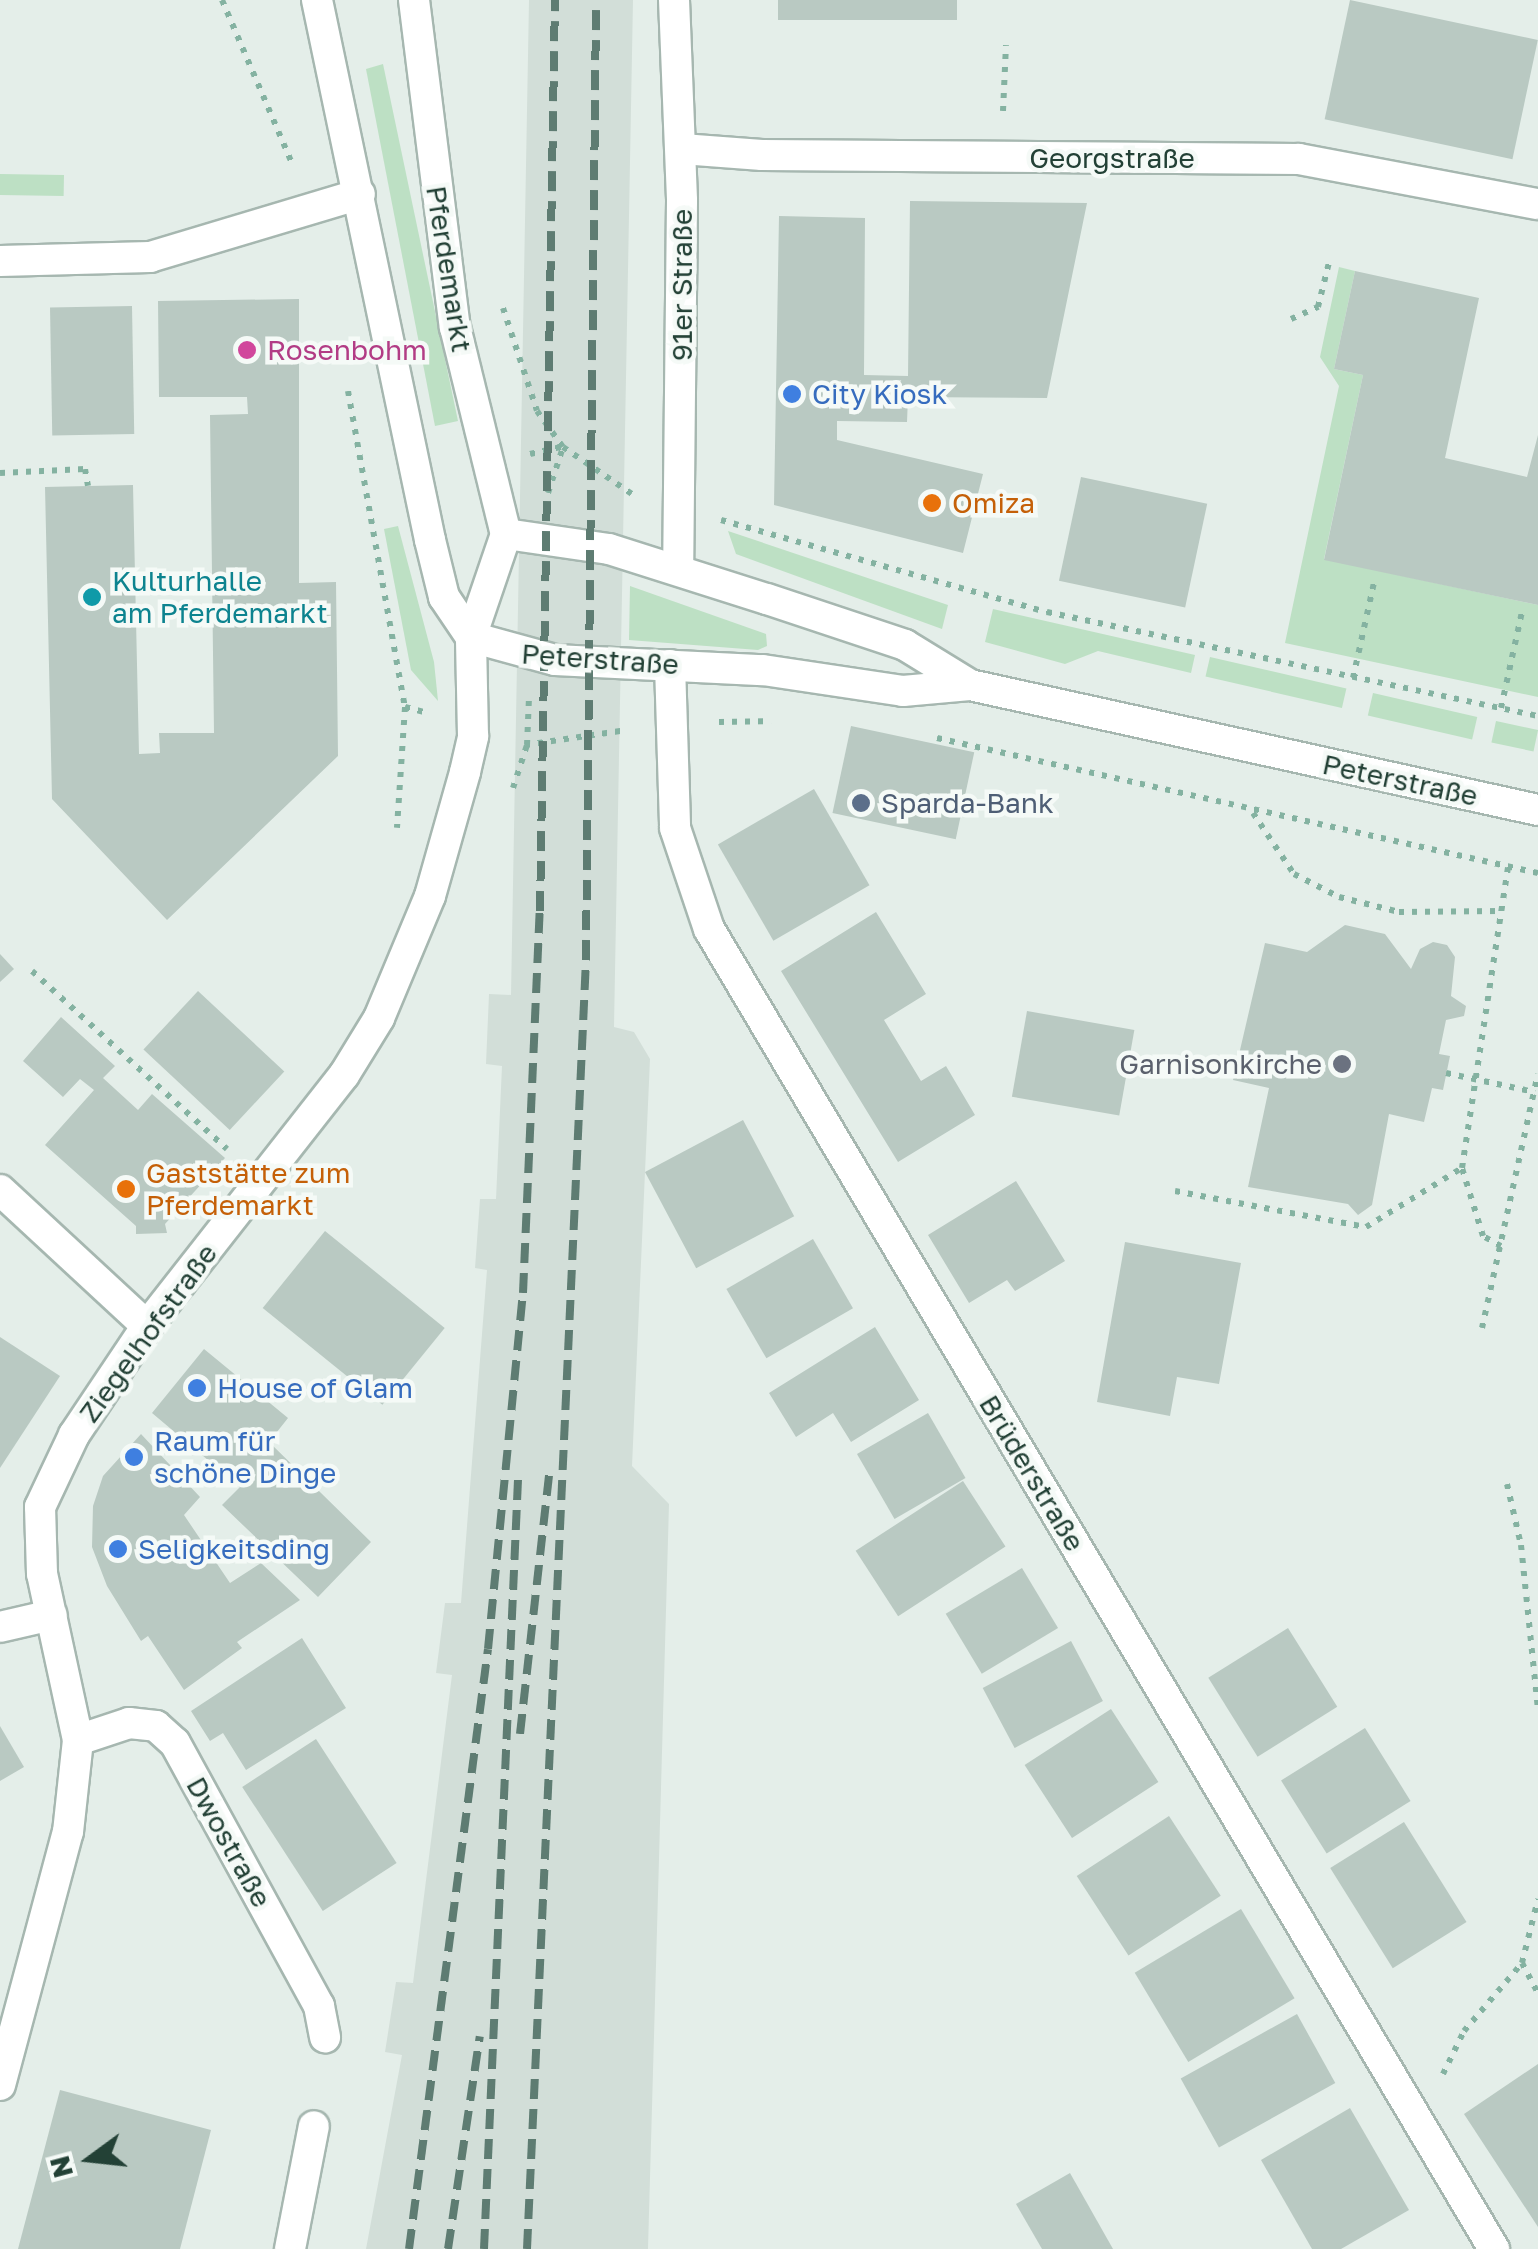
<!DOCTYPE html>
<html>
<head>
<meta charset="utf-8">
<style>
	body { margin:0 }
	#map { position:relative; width:1538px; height:2249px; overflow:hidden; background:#e4eee9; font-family:"Golos Text",sans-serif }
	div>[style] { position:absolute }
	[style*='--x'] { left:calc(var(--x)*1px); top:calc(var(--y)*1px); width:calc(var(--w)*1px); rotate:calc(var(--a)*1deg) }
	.built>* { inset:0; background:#d2ded8 }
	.green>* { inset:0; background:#bde0c4; transform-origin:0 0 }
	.building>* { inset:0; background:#b9c9c2; transform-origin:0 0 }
	.path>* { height:6px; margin-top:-3px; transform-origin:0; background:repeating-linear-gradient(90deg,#84b2a1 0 5px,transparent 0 13px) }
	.roads { filter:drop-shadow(2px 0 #a6b7b0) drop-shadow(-2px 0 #a6b7b0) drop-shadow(0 2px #a6b7b0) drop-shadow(0 -2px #a6b7b0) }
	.lane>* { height:30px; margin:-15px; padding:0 15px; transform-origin:15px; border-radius:15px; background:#fff }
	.street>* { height:30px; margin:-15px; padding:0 15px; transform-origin:15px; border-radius:15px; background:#fff }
	.secondary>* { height:30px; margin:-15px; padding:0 15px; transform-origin:15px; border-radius:15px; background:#fff }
	.rail>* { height:8px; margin-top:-4px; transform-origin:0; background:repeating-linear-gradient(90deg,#5e7c72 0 20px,transparent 0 30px) }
	.dots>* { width:28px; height:28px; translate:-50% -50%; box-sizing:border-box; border:5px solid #f5faf7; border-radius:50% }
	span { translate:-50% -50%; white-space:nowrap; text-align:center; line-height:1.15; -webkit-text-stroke:9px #f5faf7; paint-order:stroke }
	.street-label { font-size:28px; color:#234136 }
	.hotel-label { font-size:28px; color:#b23c85 }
	.left { translate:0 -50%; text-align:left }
	.shop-label { font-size:28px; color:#366cbe }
	.food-label { font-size:28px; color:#c56008 }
	.culture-label { font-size:28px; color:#0d838f }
	.service-label { font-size:28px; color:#4e5e75 }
	.worship-label { font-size:28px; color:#5b616d }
	.right { translate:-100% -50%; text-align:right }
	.north { position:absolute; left:40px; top:2109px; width:100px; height:100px; -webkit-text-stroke:8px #f5faf7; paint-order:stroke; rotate:255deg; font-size:28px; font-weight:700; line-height:40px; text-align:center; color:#234136 }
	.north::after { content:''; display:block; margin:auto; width:35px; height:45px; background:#234136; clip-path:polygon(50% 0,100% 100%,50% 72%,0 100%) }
</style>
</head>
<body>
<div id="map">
	<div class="built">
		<i style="clip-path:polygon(529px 0,633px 0,614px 1027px,634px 1032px,650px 1059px,632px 1466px,669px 1504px,648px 2249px,366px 2249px,402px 2055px,385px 2052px,396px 1982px,413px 1983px,452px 1675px,436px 1673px,445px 1603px,461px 1603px,487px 1270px,475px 1268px,480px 1199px,496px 1199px,502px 1066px,486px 1064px,489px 994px,511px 995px)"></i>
	</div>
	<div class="green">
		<i style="clip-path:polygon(383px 64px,458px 421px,435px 426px,366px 69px)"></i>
		<i style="left:0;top:174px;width:64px;height:21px;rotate:1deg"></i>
		<i style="clip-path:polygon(1339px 267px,1355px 271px,1334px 369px,1363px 375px,1324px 559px,1538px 605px,1538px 697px,1285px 643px,1339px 386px,1320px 357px)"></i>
		<i style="clip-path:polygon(398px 526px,434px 662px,438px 701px,411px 670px,384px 529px)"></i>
		<i style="clip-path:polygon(728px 531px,948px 605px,942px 629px,736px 554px)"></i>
		<i style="clip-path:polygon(630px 586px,766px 634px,767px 646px,758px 650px,629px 640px)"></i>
		<i style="clip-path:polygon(993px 609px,1195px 655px,1191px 673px,1098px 651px,1065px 664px,985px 642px)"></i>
		<i style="left:1210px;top:657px;width:140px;height:20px;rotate:13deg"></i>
		<i style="left:1373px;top:693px;width:107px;height:23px;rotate:13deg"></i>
		<i style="left:1496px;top:721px;width:43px;height:22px;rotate:12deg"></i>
	</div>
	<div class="building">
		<i style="left:778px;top:0;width:179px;height:20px"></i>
		<i style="left:1350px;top:0;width:192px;height:122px;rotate:12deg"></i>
		<i style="clip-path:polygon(910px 201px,1087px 203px,1047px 398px,908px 397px,907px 422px,837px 421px,837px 440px,983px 474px,963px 553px,774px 505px,779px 216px,865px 218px,864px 375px,908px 376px)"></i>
		<i style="clip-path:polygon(1355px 271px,1479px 298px,1445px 458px,1527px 477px,1538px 435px,1538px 605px,1324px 560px,1363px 375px,1334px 369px)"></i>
		<i style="clip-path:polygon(299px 299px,299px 583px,336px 582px,338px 756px,167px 920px,52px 799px,45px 487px,133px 485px,139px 754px,160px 753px,159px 733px,214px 733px,210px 415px,248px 414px,247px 397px,159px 397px,158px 301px)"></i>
		<i style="left:132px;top:306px;width:128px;height:82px;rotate:89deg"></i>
		<i style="left:1081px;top:477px;width:129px;height:106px;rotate:12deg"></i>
		<i style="left:851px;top:726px;width:126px;height:89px;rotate:12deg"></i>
		<i style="left:814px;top:789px;width:111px;height:111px;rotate:60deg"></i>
		<i style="clip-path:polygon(876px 912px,926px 994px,884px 1020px,921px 1081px,946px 1066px,975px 1115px,898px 1162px,781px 971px)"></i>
		<i style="clip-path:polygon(1345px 925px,1385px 934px,1411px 969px,1420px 949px,1433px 942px,1447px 945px,1455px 957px,1451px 996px,1466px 1006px,1464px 1016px,1446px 1020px,1439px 1054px,1450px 1056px,1443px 1090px,1432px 1088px,1424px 1122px,1389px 1114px,1372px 1205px,1358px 1215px,1348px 1204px,1248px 1187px,1269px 1088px,1233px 1080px,1265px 943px,1307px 952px)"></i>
		<i style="clip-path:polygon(0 954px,14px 969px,0 982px)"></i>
		<i style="left:198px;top:991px;width:118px;height:80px;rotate:43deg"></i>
		<i style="left:1027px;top:1011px;width:109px;height:87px;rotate:10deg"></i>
		<i style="clip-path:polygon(61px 1017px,115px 1066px,103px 1078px,138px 1110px,152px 1094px,225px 1158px,165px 1224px,167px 1233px,136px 1234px,136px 1226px,45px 1145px,94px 1090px,80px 1079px,63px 1097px,23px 1061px)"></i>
		<i style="left:743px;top:1120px;width:109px;height:111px;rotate:62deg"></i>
		<i style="clip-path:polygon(1016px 1181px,1065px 1261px,1015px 1291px,1007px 1280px,969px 1303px,928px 1235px)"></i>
		<i style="left:325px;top:1231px;width:154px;height:99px;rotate:39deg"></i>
		<i style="left:813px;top:1239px;width:80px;height:100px;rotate:60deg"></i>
		<i style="clip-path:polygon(1125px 1242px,1241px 1263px,1219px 1384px,1177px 1377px,1170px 1416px,1097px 1402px)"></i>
		<i style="clip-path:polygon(875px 1327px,919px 1400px,851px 1442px,833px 1413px,796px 1437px,769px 1393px)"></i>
		<i style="clip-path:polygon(0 1337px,60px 1376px,0 1468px)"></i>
		<i style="clip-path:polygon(204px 1349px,288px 1418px,269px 1442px,371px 1542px,318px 1597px,222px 1505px,240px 1487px,152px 1413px)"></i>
		<i style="left:928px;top:1413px;width:75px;height:82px;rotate:60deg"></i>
		<i style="clip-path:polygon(141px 1434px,200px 1497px,184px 1515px,230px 1583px,261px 1563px,300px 1600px,237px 1642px,242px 1648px,184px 1690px,148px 1636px,141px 1641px,107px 1586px,92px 1547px,93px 1506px,103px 1476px)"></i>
		<i style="left:963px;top:1481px;width:78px;height:128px;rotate:57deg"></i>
		<i style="left:1022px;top:1568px;width:70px;height:89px;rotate:59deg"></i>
		<i style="left:1288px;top:1628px;width:93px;height:94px;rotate:58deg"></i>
		<i style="clip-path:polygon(302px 1638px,346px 1708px,246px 1770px,223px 1733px,210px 1741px,191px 1711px)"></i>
		<i style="left:1071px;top:1641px;width:68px;height:100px;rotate:62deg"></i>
		<i style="left:1111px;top:1709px;width:87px;height:103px;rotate:57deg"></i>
		<i style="clip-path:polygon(0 1726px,24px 1767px,0 1781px)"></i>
		<i style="left:1365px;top:1728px;width:86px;height:99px;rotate:58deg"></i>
		<i style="left:316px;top:1739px;width:148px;height:88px;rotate:57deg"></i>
		<i style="left:1169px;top:1816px;width:95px;height:110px;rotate:57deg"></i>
		<i style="left:1404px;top:1822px;width:118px;height:87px;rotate:58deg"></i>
		<i style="left:1241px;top:1909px;width:104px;height:124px;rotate:59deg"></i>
		<i style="left:1297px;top:2014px;width:79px;height:133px;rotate:61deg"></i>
		<i style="clip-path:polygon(1538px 2064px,1538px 2227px,1464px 2114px)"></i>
		<i style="clip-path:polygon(60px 2090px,211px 2130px,180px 2249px,18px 2249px)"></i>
		<i style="clip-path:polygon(1350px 2108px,1409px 2210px,1341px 2249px,1312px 2249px,1261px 2160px)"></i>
		<i style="clip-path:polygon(1070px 2173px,1113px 2249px,1042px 2249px,1016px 2204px)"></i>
	</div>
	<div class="path">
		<i style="--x:222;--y:0;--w:181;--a:66.8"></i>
		<i style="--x:1003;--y:111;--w:66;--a:-87.4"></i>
		<i style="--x:503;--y:308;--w:108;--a:71.7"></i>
		<i style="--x:537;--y:411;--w:44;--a:54.2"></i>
		<i style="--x:563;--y:447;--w:83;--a:34.3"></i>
		<i style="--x:1291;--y:319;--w:30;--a:-24"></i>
		<i style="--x:1318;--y:307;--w:50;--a:-76.2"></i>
		<i style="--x:348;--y:391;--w:321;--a:79.8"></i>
		<i style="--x:405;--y:707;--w:121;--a:93.8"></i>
		<i style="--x:530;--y:454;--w:32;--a:-13"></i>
		<i style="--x:0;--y:473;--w:85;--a:-2.7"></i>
		<i style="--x:85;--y:469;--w:17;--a:80"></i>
		<i style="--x:548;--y:493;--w:48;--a:-71.9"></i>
		<i style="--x:721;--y:520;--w:339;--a:15.8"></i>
		<i style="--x:1047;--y:612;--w:502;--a:11.96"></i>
		<i style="--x:1353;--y:678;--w:102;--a:-77.6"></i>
		<i style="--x:405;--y:707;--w:24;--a:15"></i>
		<i style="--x:1501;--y:708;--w:98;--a:-77.7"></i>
		<i style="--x:719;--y:722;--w:52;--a:-1.1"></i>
		<i style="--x:937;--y:738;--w:616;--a:12.66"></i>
		<i style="--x:525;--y:745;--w:103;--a:-8.4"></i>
		<i style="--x:513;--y:788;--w:45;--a:-72"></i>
		<i style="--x:527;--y:745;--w:47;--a:-87.6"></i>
		<i style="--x:1253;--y:813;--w:73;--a:56.1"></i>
		<i style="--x:1294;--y:874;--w:51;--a:27.1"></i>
		<i style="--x:1339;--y:897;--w:62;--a:14"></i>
		<i style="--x:1399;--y:912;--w:101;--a:-0.6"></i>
		<i style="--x:32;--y:971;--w:264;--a:42.4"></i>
		<i style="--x:1446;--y:1073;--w:91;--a:12.1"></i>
		<i style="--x:1175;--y:1191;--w:194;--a:10.7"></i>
		<i style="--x:1366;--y:1227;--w:113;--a:-31.6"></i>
		<i style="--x:1501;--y:1246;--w:21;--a:-151"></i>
		<i style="--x:1483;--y:1236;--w:71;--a:-107.2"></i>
		<i style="--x:1462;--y:1168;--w:304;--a:-81.3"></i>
		<i style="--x:1482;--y:1328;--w:260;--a:-77.6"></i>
		<i style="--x:1507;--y:1484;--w:63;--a:77.1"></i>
		<i style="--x:1521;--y:1545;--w:166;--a:84.1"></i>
		<i style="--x:1522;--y:1963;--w:34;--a:62"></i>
		<i style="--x:1443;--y:2074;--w:48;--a:-64"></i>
		<i style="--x:1464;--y:2031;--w:89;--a:-49.5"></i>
		<i style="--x:1522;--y:1963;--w:66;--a:-76"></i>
	</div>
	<div class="roads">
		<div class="lane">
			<i style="--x:290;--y:2249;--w:125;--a:-79"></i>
		</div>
		<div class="street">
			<i style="--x:674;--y:0;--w:201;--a:87.7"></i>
			<i style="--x:682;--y:201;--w:369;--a:90.6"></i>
			<i style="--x:682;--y:149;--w:80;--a:4.3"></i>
			<i style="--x:762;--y:155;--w:537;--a:0.43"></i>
			<i style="--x:1299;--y:159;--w:243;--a:10.7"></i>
			<i style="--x:0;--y:261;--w:150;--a:-1.5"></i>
			<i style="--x:150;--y:257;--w:219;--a:-16.7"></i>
			<i style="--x:670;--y:665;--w:163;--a:88.2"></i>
			<i style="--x:675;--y:828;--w:107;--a:71.4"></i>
			<i style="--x:709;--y:929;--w:1536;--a:59.26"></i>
			<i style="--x:0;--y:1190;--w:200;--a:42.8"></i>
			<i style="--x:0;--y:1627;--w:53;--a:-13"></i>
			<i style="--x:78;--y:1740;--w:54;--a:-18.4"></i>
			<i style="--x:129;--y:1723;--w:27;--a:6"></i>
			<i style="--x:156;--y:1726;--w:25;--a:42"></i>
			<i style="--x:175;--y:1743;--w:300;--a:61.3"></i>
			<i style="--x:319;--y:2006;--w:32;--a:79"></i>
			<i style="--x:0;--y:2085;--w:262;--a:-75"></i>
			<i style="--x:68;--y:1832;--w:93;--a:-83.8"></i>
			<i style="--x:78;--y:1740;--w:170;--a:-102.2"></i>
			<i style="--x:42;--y:1574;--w:67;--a:-91.7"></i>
			<i style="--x:40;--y:1507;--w:80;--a:-64.7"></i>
			<i style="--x:74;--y:1435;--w:131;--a:-56.2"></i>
			<i style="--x:147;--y:1326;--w:319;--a:-51.9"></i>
			<i style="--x:344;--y:1075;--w:67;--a:-58.4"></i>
			<i style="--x:379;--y:1018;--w:132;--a:-67.3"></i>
			<i style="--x:430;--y:896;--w:129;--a:-74.2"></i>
			<i style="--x:465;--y:772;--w:37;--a:-77"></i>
			<i style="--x:473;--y:736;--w:99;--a:-91.2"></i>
			<i style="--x:471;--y:637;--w:109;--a:-71.2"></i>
		</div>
		<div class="secondary">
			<i style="--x:317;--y:0;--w:552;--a:78.18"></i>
			<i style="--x:430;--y:540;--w:59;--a:76.2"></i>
			<i style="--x:444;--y:597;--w:48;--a:56"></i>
			<i style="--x:471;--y:637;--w:87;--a:15.3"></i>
			<i style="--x:555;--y:660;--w:208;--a:2.8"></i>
			<i style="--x:763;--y:670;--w:142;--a:8.5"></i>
			<i style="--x:903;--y:691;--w:67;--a:-5.1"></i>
			<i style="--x:970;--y:685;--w:582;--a:12.41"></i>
			<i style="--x:414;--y:0;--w:330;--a:82.9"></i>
			<i style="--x:455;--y:327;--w:213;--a:76.2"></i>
			<i style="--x:506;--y:534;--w:104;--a:8.3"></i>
			<i style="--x:609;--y:549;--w:166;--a:17.6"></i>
			<i style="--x:767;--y:599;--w:145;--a:18.4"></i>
			<i style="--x:905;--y:645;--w:76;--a:31.6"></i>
		</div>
	</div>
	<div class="rail">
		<i style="--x:520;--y:1734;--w:261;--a:-83.6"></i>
		<i style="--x:409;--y:2249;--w:605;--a:-82.5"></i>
		<i style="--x:488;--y:1649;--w:358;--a:-84.4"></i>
		<i style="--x:523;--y:1293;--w:382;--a:-87.5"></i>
		<i style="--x:540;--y:911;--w:911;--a:-89.06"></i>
		<i style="--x:448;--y:2249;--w:215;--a:-81.5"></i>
		<i style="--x:484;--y:2249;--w:771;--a:-87.47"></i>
		<i style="--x:527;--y:2249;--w:1290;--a:-87.38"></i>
		<i style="--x:586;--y:960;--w:960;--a:-89.4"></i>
	</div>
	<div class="dots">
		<i style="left:247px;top:350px;background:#d1479c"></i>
		<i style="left:792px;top:394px;background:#3f7fe0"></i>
		<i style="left:932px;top:503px;background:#e8710a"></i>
		<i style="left:92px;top:597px;background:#0f9aa8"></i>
		<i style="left:861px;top:803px;background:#5c6f8a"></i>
		<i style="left:1342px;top:1064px;background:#6b7280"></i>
		<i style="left:126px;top:1189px;background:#e8710a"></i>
		<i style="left:197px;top:1388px;background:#3f7fe0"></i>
		<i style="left:134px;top:1457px;background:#3f7fe0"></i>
		<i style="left:118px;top:1549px;background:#3f7fe0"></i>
	</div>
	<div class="street-label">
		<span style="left:1112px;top:158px">Georgstraße</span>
		<span style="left:449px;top:269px;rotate:81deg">Pferdemarkt</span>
		<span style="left:682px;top:285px;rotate:-90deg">91er Straße</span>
		<span style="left:600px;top:659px;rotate:4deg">Peterstraße</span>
		<span style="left:1400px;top:780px;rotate:12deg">Peterstraße</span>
		<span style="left:148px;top:1333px;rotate:-54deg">Ziegelhofstraße</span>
		<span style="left:1032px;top:1473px;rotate:59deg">Brüderstraße</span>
		<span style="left:229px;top:1842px;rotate:61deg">Dwostraße</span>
	</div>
	<div class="hotel-label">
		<span class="left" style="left:267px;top:350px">Rosenbohm</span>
	</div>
	<div class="shop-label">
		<span class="left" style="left:812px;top:394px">City Kiosk</span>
		<span class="left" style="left:217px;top:1388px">House of Glam</span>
		<span class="left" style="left:154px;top:1457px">Raum für<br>schöne Dinge</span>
		<span class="left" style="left:138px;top:1549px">Seligkeitsding</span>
	</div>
	<div class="food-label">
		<span class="left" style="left:952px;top:503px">Omiza</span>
		<span class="left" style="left:146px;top:1189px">Gaststätte zum<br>Pferdemarkt</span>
	</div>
	<div class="culture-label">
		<span class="left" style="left:112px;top:597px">Kulturhalle<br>am Pferdemarkt</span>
	</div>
	<div class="service-label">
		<span class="left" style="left:881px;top:803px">Sparda-Bank</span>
	</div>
	<div class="worship-label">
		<span class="right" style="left:1322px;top:1064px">Garnisonkirche</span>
	</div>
	<div class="north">N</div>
</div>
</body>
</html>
